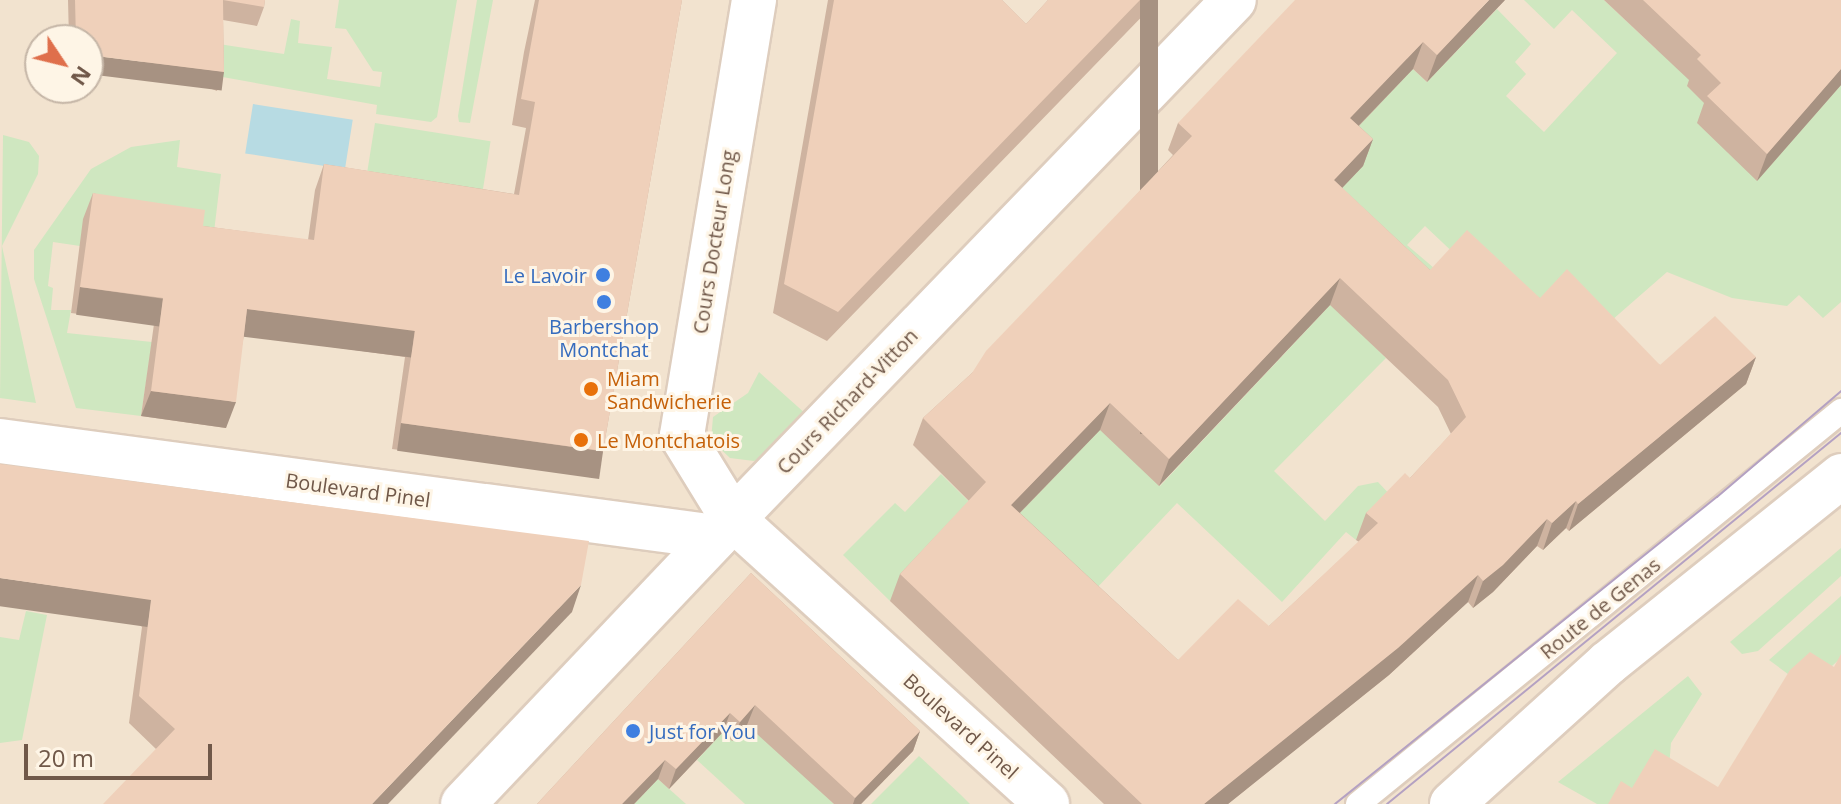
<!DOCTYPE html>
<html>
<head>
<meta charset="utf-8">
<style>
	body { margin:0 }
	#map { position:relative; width:1841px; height:804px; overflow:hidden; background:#fbf1e1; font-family:"Open Sans",sans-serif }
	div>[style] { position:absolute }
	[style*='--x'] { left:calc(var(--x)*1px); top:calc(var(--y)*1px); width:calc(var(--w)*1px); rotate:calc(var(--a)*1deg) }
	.residential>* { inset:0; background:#f2e3cf }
	.green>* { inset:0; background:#cfe7c0; transform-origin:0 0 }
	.water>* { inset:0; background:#b7dbe3; transform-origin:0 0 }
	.roads { filter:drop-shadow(2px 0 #decdbd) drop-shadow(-2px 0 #decdbd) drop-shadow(0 2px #decdbd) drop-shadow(0 -2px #decdbd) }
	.service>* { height:24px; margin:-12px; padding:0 12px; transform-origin:12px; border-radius:12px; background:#fff }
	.minor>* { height:44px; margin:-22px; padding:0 22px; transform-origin:22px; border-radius:22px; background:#fff }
	.secondary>* { height:44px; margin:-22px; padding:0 22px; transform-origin:22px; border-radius:22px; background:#fff }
	.tram>* { height:2px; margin:-1px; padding:0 1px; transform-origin:1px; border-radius:1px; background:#b4a1c2 }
	.wall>* { inset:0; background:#ceb3a0 }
	.shaded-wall>* { inset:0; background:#a79282; transform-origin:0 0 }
	.building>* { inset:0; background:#efd0ba }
	.dots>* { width:22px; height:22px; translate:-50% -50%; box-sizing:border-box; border:4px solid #fef5e6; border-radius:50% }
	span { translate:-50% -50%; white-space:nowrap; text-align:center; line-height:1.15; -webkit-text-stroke:6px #fef5e6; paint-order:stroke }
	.street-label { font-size:20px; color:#705849 }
	.shop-label { font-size:20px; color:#366cbe }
	.right { translate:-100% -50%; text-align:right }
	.left { translate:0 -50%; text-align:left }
	.food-label { font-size:20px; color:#c56008 }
	.north { position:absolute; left:24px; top:24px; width:80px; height:80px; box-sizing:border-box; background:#fef5e6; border:2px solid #c5b6a7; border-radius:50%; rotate:125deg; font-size:22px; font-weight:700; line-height:32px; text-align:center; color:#705849 }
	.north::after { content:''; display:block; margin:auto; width:28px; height:36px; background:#df6f4b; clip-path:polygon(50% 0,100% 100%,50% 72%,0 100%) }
	.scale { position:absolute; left:24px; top:744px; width:188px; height:36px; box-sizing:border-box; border:4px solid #705849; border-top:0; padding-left:10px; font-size:24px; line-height:28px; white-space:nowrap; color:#705849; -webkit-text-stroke:6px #fef5e6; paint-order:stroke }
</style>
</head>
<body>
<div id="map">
	<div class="residential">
		<i style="clip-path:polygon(evenodd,0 0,1841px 0,1841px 804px,0 804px,0 0,40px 40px,88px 40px,88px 88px,40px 88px,40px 40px)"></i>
	</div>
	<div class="green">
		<i style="clip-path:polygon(339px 0,457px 0,437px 117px,431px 122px,376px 114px,377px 105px,217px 76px,193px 40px,284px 54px,291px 19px,300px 21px,298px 43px,332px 47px,327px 79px,380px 87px,382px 72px,373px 71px,346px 29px,335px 28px)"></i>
		<i style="clip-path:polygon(477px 0,493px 0,470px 123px,459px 122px,458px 116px)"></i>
		<i style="clip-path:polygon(1524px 0,1604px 0,1656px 49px,1841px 48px,1841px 302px,1823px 318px,1799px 295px,1787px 306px,1732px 298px,1667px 272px,1596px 334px,1530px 325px,1425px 226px,1407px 245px,1441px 274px,1335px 308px,1386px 358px,1274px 471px,1325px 521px,1358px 486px,1378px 482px,1395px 500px,1356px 540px,1346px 532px,1282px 602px,1177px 503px,1078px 608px,916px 574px,890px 601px,843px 555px,895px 503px,905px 512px,941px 474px,1000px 532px,1087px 415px,1160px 486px,1330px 305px,1293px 269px,1340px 145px,1413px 69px,1427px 82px,1497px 9px,1531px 44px,1515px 62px,1526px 74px,1506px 96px,1544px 132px,1617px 53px,1572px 10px,1554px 29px)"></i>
		<i style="left:375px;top:123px;width:117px;height:76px;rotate:9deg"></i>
		<i style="clip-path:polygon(3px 135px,29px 142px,39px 156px,38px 174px,2px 246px,36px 403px,0 398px)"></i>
		<i style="clip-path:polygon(180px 140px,177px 167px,221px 174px,207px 290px,80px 246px,53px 242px,48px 286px,53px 288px,51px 310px,71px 310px,67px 333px,152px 342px,141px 416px,76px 408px,34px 279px,34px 250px,91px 169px,131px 147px)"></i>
		<i style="clip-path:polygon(759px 372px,807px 415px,779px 449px,754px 461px,730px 458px,711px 440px,713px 417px,748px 393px)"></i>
		<i style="clip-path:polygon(1841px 548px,1841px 576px,1758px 651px,1742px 654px,1730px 642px)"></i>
		<i style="clip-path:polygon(1841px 596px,1841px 658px,1807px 688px,1769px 660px)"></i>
		<i style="clip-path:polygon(26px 611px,47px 615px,22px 740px,0 743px,0 637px,19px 640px)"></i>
		<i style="clip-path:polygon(1688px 676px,1702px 694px,1671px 743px,1669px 767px,1629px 804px,1597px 804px,1558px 782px)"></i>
		<i style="clip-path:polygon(749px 723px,834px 804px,745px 804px,697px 760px,723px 732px)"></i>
		<i style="clip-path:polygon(919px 756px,961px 795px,970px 804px,871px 804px)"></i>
		<i style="clip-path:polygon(658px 779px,686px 804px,634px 804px)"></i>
	</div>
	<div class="water">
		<i style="left:253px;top:104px;width:101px;height:50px;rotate:9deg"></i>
	</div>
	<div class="roads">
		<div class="service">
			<i style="--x:1358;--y:804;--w:623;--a:-39.13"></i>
		</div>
		<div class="minor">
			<i style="--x:754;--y:0;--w:442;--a:99.4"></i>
			<i style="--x:682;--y:436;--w:97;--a:58.4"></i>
			<i style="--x:733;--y:519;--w:721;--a:-46.01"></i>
			<i style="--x:463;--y:804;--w:368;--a:-46.5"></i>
		</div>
		<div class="secondary">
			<i style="--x:0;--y:441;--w:722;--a:7.64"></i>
			<i style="--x:716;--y:537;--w:25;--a:-47"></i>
			<i style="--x:733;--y:519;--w:424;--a:42.2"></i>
			<i style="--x:1452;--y:804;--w:210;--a:-42.1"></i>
			<i style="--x:1608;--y:663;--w:299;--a:-38.7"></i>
		</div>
	</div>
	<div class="tram">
		<i style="--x:1335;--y:804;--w:490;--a:-38.8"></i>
		<i style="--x:1717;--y:497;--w:163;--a:-40.5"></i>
		<i style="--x:1387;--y:804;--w:586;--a:-39.26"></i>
	</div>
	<div class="wall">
		<i style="clip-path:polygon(68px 0,265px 0,264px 7px,257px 26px,223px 20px,224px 72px,217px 91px,88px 40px,69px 40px)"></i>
		<i style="clip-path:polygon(535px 0,682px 0,603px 451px,594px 477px,392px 449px,405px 357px,244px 335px,226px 428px,141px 416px,154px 324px,71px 313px,83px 219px,93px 193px,203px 226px,308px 240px,315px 190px,324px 164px,514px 194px,526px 128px,512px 125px,524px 52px)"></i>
		<i style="clip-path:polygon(828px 0,1002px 0,1026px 24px,1048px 0,1158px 0,827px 341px,773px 313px)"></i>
		<i style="clip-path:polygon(evenodd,1505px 0,1427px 82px,1413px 69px,1359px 126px,1373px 139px,1363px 166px,1342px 188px,1430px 270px,1540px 298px,1660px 365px,1756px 357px,1746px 384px,1569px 531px,1566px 528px,1543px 550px,1537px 546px,1493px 592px,1473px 608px,1468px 602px,1389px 675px,1228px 804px,1104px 804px,890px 601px,900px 574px,969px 501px,913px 445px,923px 418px,972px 373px,1173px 155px,1168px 150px,1178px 123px,1505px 0,1330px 305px,1438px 407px,1451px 434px,1410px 478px,1366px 513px,1356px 540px,1359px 542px,1269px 626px,1178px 660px,1020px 513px,1100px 430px,1159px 486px,1330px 305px)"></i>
		<i style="clip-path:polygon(1604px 0,1841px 0,1841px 85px,1757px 181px,1697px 123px,1704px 103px,1687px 86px,1689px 80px)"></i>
		<i style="clip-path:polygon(0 464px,572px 612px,156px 749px,129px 723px,142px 627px)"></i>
		<i style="clip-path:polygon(751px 573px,920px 731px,913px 751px,861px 804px,834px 804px,747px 725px,732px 741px,723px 732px,669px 789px,658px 779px,634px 804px,537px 804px)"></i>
	</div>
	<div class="shaded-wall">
		<i style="left:1140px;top:0;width:18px;height:434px"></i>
		<i style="clip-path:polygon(1489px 0,1505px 0,1427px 82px,1437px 55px)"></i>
		<i style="clip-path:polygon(1423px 42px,1413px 69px,1340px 145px,1350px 118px)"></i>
		<i style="left:88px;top:55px;width:137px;height:19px;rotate:7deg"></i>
		<i style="clip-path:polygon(1841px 69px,1841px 85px,1757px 181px,1767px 154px)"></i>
		<i style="clip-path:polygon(1373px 139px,1363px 166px,1324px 207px,1334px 180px)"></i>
		<i style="clip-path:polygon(1340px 278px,1330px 305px,1159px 486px,1169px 459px)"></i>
		<i style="left:80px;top:287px;width:84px;height:28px;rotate:8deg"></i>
		<i style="left:247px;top:309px;width:169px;height:28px;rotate:7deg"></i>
		<i style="clip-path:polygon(1756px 357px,1746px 384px,1569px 531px,1578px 504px)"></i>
		<i style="clip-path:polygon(151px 391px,236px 402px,226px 428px,141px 416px)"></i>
		<i style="clip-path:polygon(1110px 403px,1100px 430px,1001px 532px,1011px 505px)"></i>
		<i style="left:401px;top:423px;width:204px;height:28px;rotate:8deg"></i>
		<i style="clip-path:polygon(1576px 501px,1566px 528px,1543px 550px,1552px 523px)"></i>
		<i style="clip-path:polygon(1547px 519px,1537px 546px,1493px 592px,1473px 608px,1483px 581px)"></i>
		<i style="clip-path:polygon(1478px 575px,1468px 602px,1389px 675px,1228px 804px,1204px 804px)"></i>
		<i style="left:0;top:578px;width:153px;height:28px;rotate:8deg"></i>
		<i style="clip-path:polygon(581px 585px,572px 612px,388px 804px,372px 804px)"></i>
		<i style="clip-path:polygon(755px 705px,747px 725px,732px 741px,740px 722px)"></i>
		<i style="clip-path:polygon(730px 713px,723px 732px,669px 789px,676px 769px)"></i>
		<i style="clip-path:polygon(920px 731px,913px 751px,861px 804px,853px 804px,855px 798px)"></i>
		<i style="clip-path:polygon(665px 760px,658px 779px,634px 804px,622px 804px)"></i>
	</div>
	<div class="building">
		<i style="clip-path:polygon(75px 0,265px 0,264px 7px,223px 0,224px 72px,88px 55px,88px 40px,76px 40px)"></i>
		<i style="clip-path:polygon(539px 0,682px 0,603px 451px,401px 423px,415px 331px,247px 309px,236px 402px,151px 391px,163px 298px,80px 287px,93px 193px,205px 210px,203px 226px,314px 240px,324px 164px,519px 195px,535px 102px,521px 99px)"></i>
		<i style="clip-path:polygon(834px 0,1002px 0,1026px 24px,1048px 0,1140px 0,838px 312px,784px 284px)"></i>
		<i style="clip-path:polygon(evenodd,1295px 0,1489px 0,1437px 55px,1423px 42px,1350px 118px,1373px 139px,1334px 180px,1430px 270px,1467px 230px,1540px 298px,1567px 269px,1660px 365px,1715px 316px,1756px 357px,1578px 504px,1576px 501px,1552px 523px,1547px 519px,1503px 565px,1483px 581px,1478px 575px,1398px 648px,1204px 804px,1142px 804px,900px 574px,986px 482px,923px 418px,972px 373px,986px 351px,1192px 136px,1178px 123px,1295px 0,1340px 278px,1448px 380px,1466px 417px,1410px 478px,1405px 473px,1366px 513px,1378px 523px,1269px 626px,1238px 599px,1178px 660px,1011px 505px,1110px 403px,1169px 459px,1340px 278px)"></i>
		<i style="clip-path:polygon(1643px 0,1841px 0,1841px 69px,1767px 154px,1707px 96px,1721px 83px,1697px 59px,1701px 55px)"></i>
		<i style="clip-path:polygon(0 464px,589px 541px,581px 585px,372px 804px,103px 804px,175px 729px,139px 696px,151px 600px,0 578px)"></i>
		<i style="clip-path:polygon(751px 573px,920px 731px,855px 798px,755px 705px,740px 722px,730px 713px,676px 769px,665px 760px,622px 804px,537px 804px)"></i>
		<i style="clip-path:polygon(1810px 652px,1834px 667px,1841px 654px,1841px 804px,1608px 804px,1621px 781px,1632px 788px,1655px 749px,1718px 787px,1790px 670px)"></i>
	</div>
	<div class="dots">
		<i style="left:603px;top:275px;background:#3f7fe0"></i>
		<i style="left:604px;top:302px;background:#3f7fe0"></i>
		<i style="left:591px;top:389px;background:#e8710a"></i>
		<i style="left:581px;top:440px;background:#e8710a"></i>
		<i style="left:633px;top:731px;background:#3f7fe0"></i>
	</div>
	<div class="street-label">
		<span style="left:714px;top:242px;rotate:-81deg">Cours Docteur Long</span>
		<span style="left:847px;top:401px;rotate:-46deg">Cours Richard-Vitton</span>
		<span style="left:358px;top:490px;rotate:8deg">Boulevard Pinel</span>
		<span style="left:1600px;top:608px;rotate:-39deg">Route de Genas</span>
		<span style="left:961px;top:726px;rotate:42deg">Boulevard Pinel</span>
	</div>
	<div class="shop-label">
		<span class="right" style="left:587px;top:275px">Le Lavoir</span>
		<span style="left:604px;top:338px">Barbershop<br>Montchat</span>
		<span class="left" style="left:649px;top:731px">Just for You</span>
	</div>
	<div class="food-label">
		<span class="left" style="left:607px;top:390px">Miam<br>Sandwicherie</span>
		<span class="left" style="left:597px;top:440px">Le Montchatois</span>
	</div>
	<div class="north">N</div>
	<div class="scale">20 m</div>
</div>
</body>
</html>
